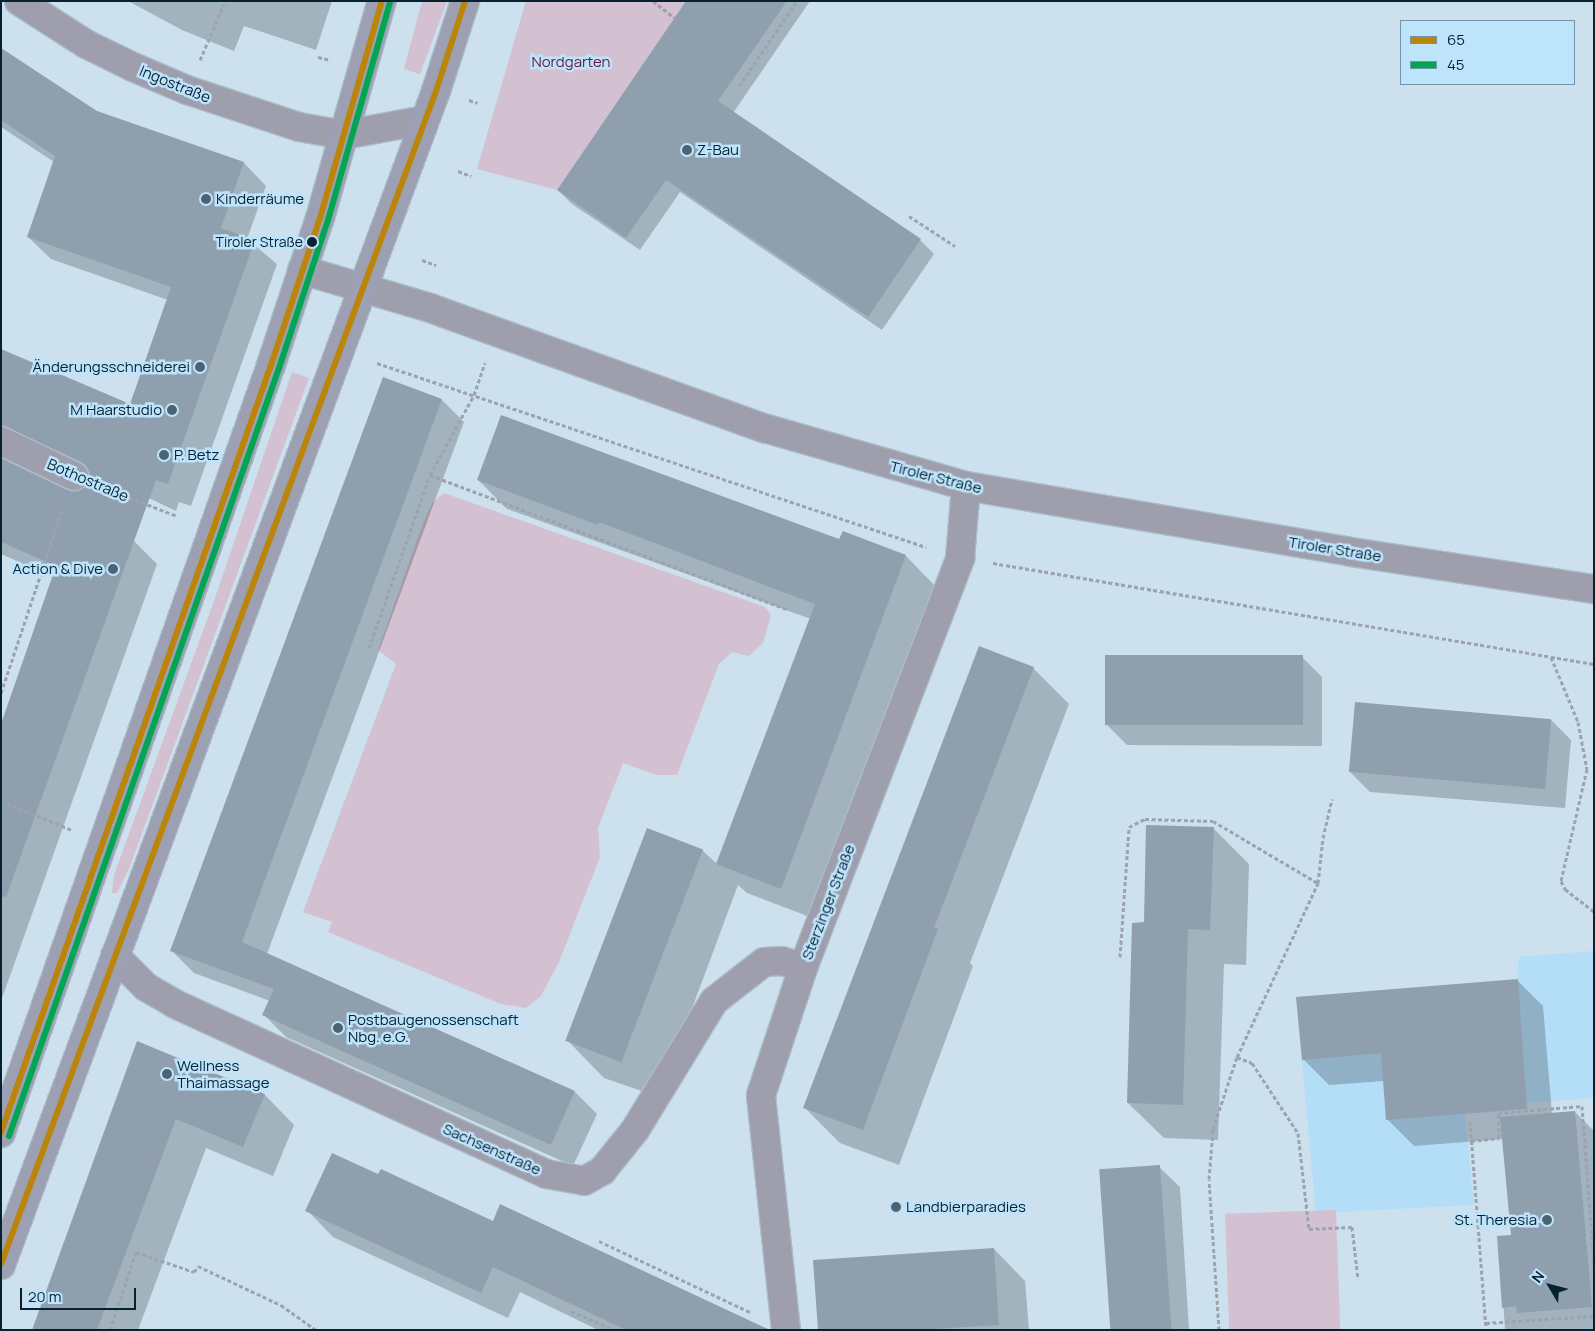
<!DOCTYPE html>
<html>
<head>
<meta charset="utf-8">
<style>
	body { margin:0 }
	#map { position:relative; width:1595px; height:1331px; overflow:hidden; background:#cce0ee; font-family:Manrope,sans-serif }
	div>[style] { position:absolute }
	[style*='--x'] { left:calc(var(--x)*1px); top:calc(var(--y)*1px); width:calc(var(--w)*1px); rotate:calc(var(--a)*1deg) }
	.built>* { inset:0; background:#b4ddf7 }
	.green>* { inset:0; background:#d3c0d0; transform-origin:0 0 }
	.shadow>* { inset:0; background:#0003 }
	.building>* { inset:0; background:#8f9fae; transform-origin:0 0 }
	.path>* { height:3px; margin-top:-1.5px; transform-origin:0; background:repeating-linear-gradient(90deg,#9da2af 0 4px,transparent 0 6.5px) }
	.roads { filter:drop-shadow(1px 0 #abbdc9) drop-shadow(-1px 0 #abbdc9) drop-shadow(0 1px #abbdc9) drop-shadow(0 -1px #abbdc9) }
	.minor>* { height:28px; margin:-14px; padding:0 14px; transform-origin:14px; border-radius:14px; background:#9f9ead }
	.primary>* { height:28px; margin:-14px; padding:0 14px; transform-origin:14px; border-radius:14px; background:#9ca0b2 }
	.bus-1>* { height:6px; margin:-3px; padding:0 3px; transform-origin:3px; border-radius:3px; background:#bb850c }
	.bus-2>* { height:6px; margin:-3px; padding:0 3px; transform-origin:3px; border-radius:3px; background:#00a651 }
	.dots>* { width:14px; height:14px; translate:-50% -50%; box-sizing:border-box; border:2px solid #bee4fc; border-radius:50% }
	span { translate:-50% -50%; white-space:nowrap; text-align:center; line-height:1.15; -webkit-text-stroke:5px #bee4fc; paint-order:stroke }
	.bus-label { font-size:14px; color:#062130 }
	.right { translate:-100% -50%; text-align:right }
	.park-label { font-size:15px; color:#67193d }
	.street-label { font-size:15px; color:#062130 }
	.poi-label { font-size:15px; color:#062130 }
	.left { translate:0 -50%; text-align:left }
	.frame { position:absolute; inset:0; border:2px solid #062130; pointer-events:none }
	.legend { position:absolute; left:1400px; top:20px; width:175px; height:65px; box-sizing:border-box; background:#bee4fc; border:1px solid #7496aa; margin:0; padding:6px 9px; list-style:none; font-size:15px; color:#062130 }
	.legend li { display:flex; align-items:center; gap:10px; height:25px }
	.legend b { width:25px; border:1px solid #7496aa }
	.north { position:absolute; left:1525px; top:1261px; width:50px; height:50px; -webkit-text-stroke:4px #bee4fc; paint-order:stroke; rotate:307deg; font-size:14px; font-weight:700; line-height:20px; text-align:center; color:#062130 }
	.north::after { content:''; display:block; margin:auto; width:18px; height:22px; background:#062130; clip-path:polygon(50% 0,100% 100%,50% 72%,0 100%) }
	.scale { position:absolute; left:20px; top:1288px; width:116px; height:22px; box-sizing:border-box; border:2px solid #062130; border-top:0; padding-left:6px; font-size:15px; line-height:18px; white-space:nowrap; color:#062130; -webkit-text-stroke:4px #bee4fc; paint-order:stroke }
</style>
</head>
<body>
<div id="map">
	<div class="built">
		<i style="clip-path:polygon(1594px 951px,1594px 1098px,1464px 1107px,1474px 1205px,1316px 1213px,1296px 997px,1517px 979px,1519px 957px)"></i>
	</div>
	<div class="green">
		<i style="clip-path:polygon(422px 1px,447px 1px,420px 74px,404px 69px)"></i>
		<i style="clip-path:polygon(526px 1px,686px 1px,557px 190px,477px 169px)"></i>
		<i style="clip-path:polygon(292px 372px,309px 378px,129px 869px,117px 893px,112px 893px,114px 875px,215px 598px)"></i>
		<i style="clip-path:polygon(444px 493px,765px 607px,771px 615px,763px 643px,749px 656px,732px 652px,719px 664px,677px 775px,657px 775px,623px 763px,598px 828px,600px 857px,559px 962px,541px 996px,526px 1008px,501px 1004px,328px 932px,332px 922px,303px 912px,396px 664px,378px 650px,423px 523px,432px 503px)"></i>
		<i style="left:1336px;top:1210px;width:120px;height:111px;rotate:88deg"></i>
	</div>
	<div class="shadow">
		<i style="clip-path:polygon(128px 1px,332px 1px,316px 50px,244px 26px,234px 51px,182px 30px)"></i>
		<i style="clip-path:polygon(687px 1px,810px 1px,733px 113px,920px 240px,934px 254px,882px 330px,680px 192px,640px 250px,572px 204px,558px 190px)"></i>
		<i style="clip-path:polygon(1px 49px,96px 113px,244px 163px,266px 186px,247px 239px,277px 264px,191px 506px,179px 502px,176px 511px,1px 427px,1px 350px,131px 406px,168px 300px,51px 259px,28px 237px,54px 162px,1px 127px)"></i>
		<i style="clip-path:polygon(384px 379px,442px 400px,464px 422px,267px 954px,575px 1092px,597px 1114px,573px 1166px,286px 1037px,264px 1015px,270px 1001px,194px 973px,172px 951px)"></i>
		<i style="clip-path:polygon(478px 480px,840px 541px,843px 533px,906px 556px,935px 586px,810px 917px,747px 893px,738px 885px,659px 1097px,604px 1078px,569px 1042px,702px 850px,718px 865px,811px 619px,507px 509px)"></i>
		<i style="clip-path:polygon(1px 481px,134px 541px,157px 564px,1px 1001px,1px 724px,53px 577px,1px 554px)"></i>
		<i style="clip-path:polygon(1302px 657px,1322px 677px,1322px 746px,1127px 745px,1107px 725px)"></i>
		<i style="clip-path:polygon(1033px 668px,1069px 704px,970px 963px,973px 966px,899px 1165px,840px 1143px,805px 1108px)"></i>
		<i style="clip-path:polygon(1550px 719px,1571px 740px,1565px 808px,1370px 792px,1350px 772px)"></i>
		<i style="clip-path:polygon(1214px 829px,1249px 864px,1246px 965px,1224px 964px,1218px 1140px,1164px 1138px,1128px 1103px,1145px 923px)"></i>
		<i style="clip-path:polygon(1517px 980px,1543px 1006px,1552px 1114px,1575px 1112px,1594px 1131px,1594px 1330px,1505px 1330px,1499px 1237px,1512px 1236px,1504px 1139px,1414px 1146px,1388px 1120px,1384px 1081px,1329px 1085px,1303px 1059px)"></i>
		<i style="clip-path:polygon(138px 1043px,265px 1095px,294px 1125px,273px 1176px,206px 1148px,138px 1330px,33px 1330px)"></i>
		<i style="clip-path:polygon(1159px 1167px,1180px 1187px,1189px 1330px,1111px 1330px)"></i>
		<i style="clip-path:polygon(379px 1176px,493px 1222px,752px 1330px,598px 1330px,520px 1292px,508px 1318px,333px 1237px,307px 1210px)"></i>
		<i style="clip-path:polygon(994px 1249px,1025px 1281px,1029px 1330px,819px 1330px)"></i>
	</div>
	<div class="building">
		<i style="clip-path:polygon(686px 1px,787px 1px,718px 101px,921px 239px,868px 317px,666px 180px,626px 238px,557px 190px)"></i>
		<i style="clip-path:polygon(1px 48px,97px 111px,244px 162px,221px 228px,255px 240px,168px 484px,156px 480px,6px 897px,1px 896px,1px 724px,56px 566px,1px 542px,1px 458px,68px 490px,82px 489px,90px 475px,81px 462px,1px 426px,1px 349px,130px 404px,171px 287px,27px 237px,55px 156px,1px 120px)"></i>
		<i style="clip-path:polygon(383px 377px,442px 399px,242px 942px,575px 1091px,551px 1145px,262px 1015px,274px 989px,170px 951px)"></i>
		<i style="clip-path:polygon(501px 415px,839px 539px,843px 531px,906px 555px,781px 889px,716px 864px,815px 604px,599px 522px,598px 525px,477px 480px)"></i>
		<i style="clip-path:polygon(979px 646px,1034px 667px,934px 928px,938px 929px,863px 1130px,803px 1108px)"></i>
		<i style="left:1105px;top:655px;width:198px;height:70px"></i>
		<i style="left:1355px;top:702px;width:197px;height:70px;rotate:5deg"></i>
		<i style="clip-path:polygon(1146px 825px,1214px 827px,1210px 930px,1188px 929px,1183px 1105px,1127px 1103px,1132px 923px,1144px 922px)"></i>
		<i style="left:647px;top:828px;width:60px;height:228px;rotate:21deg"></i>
		<i style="clip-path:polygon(1518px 979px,1527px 1109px,1386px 1120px,1381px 1053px,1302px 1060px,1296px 997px)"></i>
		<i style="clip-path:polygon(137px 1041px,265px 1094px,243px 1147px,176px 1119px,97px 1330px,32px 1330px)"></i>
		<i style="clip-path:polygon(1575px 1111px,1592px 1307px,1517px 1313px,1516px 1306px,1502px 1308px,1497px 1236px,1511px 1235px,1500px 1117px)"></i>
		<i style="clip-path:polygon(332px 1153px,378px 1174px,381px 1169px,493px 1221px,500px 1204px,770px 1330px,626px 1330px,493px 1267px,481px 1293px,305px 1211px)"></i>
		<i style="left:1160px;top:1165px;width:165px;height:61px;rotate:86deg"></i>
		<i style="clip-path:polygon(994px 1248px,999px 1325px,919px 1330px,818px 1330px,813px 1260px)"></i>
	</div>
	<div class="path">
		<i style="--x:653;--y:1;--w:28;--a:38"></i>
		<i style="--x:318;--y:57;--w:13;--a:13"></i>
		<i style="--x:200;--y:60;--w:61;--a:-66.8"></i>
		<i style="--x:739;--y:86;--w:103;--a:-55.7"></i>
		<i style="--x:469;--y:100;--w:9;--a:18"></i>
		<i style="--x:458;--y:171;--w:14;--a:21"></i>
		<i style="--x:909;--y:216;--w:55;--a:33.1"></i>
		<i style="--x:422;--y:260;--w:15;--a:20"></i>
		<i style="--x:377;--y:363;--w:579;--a:18.53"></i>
		<i style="--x:430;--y:475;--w:384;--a:20.6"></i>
		<i style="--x:105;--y:488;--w:77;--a:21.3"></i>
		<i style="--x:993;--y:563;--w:609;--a:9.54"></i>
		<i style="--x:369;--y:648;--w:183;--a:-70.6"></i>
		<i style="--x:430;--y:475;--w:91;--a:-61.2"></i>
		<i style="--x:474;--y:395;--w:34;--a:-71"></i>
		<i style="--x:1551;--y:657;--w:70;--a:67.4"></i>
		<i style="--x:1578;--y:722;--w:48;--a:79.2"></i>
		<i style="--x:1587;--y:769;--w:115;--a:103.1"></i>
		<i style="--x:1561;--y:881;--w:9;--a:63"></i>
		<i style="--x:1565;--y:889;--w:37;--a:38"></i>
		<i style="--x:1;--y:693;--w:195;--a:-71.5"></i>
		<i style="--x:1;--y:801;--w:77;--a:22.2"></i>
		<i style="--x:1120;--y:957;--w:130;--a:-86"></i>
		<i style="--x:1129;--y:827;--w:18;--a:-27"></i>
		<i style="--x:1145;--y:819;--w:68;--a:1.7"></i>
		<i style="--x:1213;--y:821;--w:122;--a:30.6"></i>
		<i style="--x:1237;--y:1057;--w:16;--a:22"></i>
		<i style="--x:1252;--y:1063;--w:84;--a:56.7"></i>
		<i style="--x:1298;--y:1133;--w:97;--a:83.5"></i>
		<i style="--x:1309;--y:1229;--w:43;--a:-2.7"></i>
		<i style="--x:1352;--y:1227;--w:52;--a:83.4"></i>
		<i style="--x:1470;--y:1121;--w:210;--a:85.6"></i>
		<i style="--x:1471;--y:1141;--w:28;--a:-6"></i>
		<i style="--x:1499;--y:1138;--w:25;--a:-92"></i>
		<i style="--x:1498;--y:1113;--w:84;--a:-4.8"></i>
		<i style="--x:1582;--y:1106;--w:161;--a:85.7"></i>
		<i style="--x:599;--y:1241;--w:167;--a:25.2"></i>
		<i style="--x:571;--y:1311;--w:47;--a:23.8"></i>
		<i style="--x:1486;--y:1323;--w:108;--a:-3.7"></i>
		<i style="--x:110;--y:1330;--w:82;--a:-71.6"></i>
		<i style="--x:136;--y:1252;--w:61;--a:19"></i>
		<i style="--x:194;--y:1272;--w:7;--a:-56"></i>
		<i style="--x:198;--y:1266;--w:92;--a:25.2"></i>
		<i style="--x:281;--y:1305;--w:43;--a:35.5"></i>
		<i style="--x:1219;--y:1330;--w:151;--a:-93.8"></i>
		<i style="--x:1209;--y:1179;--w:50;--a:-85.4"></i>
		<i style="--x:1213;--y:1129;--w:76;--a:-71.6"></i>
		<i style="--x:1237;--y:1057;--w:192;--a:-65"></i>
		<i style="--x:1318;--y:883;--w:45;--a:-83.7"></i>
		<i style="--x:1323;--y:838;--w:40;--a:-77"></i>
	</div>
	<div class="roads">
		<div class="minor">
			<i style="--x:19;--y:1;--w:80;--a:32.7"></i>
			<i style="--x:86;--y:44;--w:52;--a:26.1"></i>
			<i style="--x:133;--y:67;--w:59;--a:23.1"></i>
			<i style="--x:187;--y:90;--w:118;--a:18.3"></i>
			<i style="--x:299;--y:127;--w:46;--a:10.1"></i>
			<i style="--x:344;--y:135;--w:82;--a:-10.5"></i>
			<i style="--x:302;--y:270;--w:134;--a:16.5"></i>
			<i style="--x:430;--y:308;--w:355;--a:19.8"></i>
			<i style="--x:764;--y:428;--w:210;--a:16"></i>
			<i style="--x:966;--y:486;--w:391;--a:9.7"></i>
			<i style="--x:1351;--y:552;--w:246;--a:8.7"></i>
			<i style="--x:1;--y:441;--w:81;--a:25.6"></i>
			<i style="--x:115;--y:956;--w:44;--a:45"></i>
			<i style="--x:146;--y:987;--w:34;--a:30"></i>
			<i style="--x:175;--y:1004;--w:408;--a:24.6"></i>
			<i style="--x:546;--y:1174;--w:39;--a:10"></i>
			<i style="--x:584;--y:1181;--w:21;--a:-29"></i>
			<i style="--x:602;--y:1171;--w:53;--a:-51.2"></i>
			<i style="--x:635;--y:1130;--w:151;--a:-58.5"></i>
			<i style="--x:714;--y:1001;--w:63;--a:-38"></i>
			<i style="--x:764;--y:962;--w:18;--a:-3"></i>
			<i style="--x:782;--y:961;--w:22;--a:18"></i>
			<i style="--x:786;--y:1330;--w:236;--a:-96.1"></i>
			<i style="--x:761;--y:1095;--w:134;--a:-71.7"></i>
			<i style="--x:803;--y:968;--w:439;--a:-69"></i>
			<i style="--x:960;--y:558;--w:72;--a:-85.2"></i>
		</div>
		<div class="primary">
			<i style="--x:1;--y:1133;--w:814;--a:-70.63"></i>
			<i style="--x:271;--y:365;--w:155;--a:-71.6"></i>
			<i style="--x:320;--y:218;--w:226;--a:-74.1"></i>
			<i style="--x:1;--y:1265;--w:1252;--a:-69.67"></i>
			<i style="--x:436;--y:91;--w:95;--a:-72.1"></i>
		</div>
	</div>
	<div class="bus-1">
		<i style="--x:1;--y:1132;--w:813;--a:-70.61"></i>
		<i style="--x:271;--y:365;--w:155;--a:-71.6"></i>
		<i style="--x:320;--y:218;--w:226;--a:-74.1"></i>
		<i style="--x:1;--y:1264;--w:1251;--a:-69.65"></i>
		<i style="--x:436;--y:91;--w:95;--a:-72.1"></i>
	</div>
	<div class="bus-2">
		<i style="--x:9;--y:1136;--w:814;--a:-70.63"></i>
		<i style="--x:279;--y:368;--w:156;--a:-71.7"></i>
		<i style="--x:328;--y:220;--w:226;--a:-74.1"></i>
	</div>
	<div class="dots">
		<i style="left:687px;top:150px;background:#4b6472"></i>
		<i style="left:206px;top:199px;background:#4b6472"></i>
		<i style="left:312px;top:242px;background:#062130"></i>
		<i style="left:200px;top:367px;background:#4b6472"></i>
		<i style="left:172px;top:410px;background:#4b6472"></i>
		<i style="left:164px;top:455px;background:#4b6472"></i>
		<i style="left:113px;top:569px;background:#4b6472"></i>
		<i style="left:338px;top:1028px;background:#4b6472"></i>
		<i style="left:167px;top:1074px;background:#4b6472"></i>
		<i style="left:896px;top:1207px;background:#4b6472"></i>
		<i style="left:1547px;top:1220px;background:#4b6472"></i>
	</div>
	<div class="bus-label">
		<span class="right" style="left:303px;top:242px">Tiroler Straße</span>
	</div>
	<div class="park-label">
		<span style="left:571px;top:62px">Nordgarten</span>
	</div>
	<div class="street-label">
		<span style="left:175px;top:84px;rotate:22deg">Ingostraße</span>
		<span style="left:936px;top:477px;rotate:14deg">Tiroler Straße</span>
		<span style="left:88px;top:480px;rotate:23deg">Bothostraße</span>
		<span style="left:1335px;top:549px;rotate:9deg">Tiroler Straße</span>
		<span style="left:828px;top:902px;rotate:-69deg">Sterzinger Straße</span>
		<span style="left:492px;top:1149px;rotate:24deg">Sachsenstraße</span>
	</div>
	<div class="poi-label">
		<span class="left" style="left:697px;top:150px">Z-Bau</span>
		<span class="left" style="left:216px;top:199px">Kinderräume</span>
		<span class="right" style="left:190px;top:367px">Änderungsschneiderei</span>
		<span class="right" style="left:162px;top:410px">M Haarstudio</span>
		<span class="left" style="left:174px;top:455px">P. Betz</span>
		<span class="right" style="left:103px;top:569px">Action &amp; Dive</span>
		<span class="left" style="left:348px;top:1028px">Postbaugenossenschaft<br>Nbg. e.G.</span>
		<span class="left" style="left:177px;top:1074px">Wellness<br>Thaimassage</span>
		<span class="left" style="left:906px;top:1207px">Landbierparadies</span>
		<span class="right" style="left:1537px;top:1220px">St. Theresia</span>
	</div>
	<div class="frame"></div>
	<ul class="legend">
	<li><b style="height:6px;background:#bb850c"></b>65</li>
	<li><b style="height:6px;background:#00a651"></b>45</li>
	</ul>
	<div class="north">N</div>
	<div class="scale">20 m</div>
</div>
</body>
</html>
